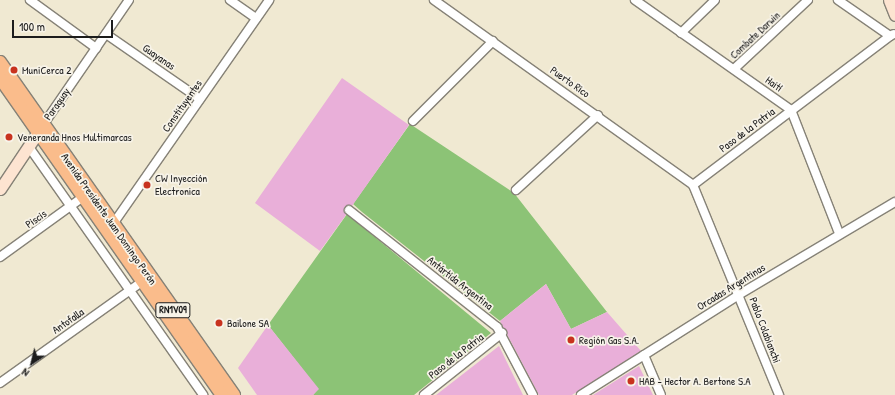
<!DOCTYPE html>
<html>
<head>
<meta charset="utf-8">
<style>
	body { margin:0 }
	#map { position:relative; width:895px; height:395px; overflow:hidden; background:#f0e9d2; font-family:"Patrick Hand",sans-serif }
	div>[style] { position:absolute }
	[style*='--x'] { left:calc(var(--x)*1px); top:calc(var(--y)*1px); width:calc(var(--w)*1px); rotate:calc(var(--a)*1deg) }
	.green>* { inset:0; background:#8cc376 }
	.building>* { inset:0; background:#e9afd9 }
	.roads { filter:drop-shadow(1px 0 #868277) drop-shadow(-1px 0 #868277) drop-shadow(0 1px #868277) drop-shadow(0 -1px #868277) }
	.street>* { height:8px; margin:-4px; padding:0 4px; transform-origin:4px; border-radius:4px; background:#fff }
	.secondary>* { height:11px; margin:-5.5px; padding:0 5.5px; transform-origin:5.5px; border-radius:5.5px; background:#fde4d1 }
	.primary>* { height:12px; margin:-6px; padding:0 6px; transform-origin:6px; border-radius:6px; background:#fabc8b }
	.dots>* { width:11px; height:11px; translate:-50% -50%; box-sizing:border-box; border:2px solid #f7f3e8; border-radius:50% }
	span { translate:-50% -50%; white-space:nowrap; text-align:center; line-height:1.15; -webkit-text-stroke:3.5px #f7f3e8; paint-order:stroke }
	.shield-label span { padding:1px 3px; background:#f7f3e8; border:1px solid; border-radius:3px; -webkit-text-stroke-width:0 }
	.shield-label { font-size:10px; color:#1c1c1c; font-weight:700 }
	.street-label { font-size:11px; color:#1c1c1c }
	.poi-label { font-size:11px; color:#1c1c1c }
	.left { translate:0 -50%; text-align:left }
	.north { position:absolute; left:12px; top:343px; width:40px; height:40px; -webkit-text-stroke:3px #f7f3e8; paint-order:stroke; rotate:215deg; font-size:11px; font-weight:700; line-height:16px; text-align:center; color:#1c1c1c }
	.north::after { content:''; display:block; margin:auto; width:14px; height:18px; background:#1c1c1c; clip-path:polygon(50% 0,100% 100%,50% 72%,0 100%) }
	.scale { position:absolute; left:12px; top:20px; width:101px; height:18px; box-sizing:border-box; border:2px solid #1c1c1c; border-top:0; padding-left:5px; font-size:12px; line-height:14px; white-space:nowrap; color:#1c1c1c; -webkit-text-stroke:3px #f7f3e8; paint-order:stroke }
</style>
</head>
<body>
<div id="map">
	<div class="green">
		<i style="clip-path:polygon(410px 124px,514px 193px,607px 312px,571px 329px,546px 284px,500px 321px,362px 212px,353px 204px)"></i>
		<i style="clip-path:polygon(347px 214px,491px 333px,414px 395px,313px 395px,318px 389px,268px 325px)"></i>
	</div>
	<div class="building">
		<i style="clip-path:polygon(342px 78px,409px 125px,352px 206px,344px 207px,346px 215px,320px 251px,255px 203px)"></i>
		<i style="clip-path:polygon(546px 284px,571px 329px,607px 312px,641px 351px,572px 395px,539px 395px,500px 321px)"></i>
		<i style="clip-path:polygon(268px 325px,319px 389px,313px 395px,257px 395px,238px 368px)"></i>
		<i style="clip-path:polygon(499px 346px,523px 395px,436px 395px)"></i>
		<i style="clip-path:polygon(639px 366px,653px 395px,593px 395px)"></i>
	</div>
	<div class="roads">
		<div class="street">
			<i style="--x:30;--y:0;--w:82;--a:36"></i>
			<i style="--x:230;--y:0;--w:32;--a:35"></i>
			<i style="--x:434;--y:0;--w:318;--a:35.5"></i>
			<i style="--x:693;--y:185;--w:227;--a:67.7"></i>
			<i style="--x:635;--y:0;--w:191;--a:35.2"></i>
			<i style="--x:791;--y:110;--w:132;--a:68.7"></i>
			<i style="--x:838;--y:0;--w:63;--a:34.7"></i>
			<i style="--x:890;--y:36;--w:4;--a:-27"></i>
			<i style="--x:681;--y:33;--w:47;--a:-44.1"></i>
			<i style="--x:106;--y:34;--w:114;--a:34.7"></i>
			<i style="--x:734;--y:69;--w:101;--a:-43"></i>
			<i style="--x:413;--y:121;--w:113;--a:-45"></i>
			<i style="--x:41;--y:128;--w:155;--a:-55.5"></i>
			<i style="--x:29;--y:147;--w:303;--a:54.9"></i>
			<i style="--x:693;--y:185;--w:247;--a:-37.1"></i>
			<i style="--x:516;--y:190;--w:111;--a:-42.4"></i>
			<i style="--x:349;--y:210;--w:189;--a:38.3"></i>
			<i style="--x:497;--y:327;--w:77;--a:62.1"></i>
			<i style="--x:113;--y:224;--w:273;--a:-55.1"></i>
			<i style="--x:0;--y:257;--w:102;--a:-35.9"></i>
			<i style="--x:644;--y:355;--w:43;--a:67"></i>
			<i style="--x:0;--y:383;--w:176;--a:-35.5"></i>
			<i style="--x:424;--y:395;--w:100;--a:-38.5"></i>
			<i style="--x:581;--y:395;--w:188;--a:-32.4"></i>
			<i style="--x:740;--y:294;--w:180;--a:-30.7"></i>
		</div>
		<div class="secondary">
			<i style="--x:889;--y:0;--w:16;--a:68"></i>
			<i style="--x:0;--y:189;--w:69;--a:-56.3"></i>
		</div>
		<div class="primary">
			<i style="--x:0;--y:62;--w:407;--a:54.9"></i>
			<i style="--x:0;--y:78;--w:387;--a:55"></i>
		</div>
	</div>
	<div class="dots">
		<i style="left:14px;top:70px;background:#c8321e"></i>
		<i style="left:9px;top:137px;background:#c8321e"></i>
		<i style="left:147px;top:185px;background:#c8321e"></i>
		<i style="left:219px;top:323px;background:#c8321e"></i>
		<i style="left:571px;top:340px;background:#c8321e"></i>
		<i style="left:631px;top:381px;background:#c8321e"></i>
	</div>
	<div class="shield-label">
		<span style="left:173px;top:310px">RN1V09</span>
	</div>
	<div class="street-label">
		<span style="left:755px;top:35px;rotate:-43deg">Combate Darwin</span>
		<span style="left:159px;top:57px;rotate:34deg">Guayanas</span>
		<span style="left:570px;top:82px;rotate:35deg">Puerto Rico</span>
		<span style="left:774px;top:84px;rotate:36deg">Haití</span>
		<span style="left:57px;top:104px;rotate:-55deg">Paraguay</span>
		<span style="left:182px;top:106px;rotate:-55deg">Constituyentes</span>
		<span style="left:747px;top:130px;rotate:-37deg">Paso de la Patria</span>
		<span style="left:36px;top:219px;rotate:-35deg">Piscis</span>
		<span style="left:109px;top:219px;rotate:55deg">Avenida Presidente Juan Domingo Perón</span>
		<span style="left:460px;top:283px;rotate:38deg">Antártida Argentina</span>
		<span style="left:731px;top:287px;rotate:-32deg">Orcadas Argentinas</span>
		<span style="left:68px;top:321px;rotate:-35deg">Antofalla</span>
		<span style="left:765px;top:330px;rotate:69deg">Pablo Colabianchi</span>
		<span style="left:456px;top:356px;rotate:-38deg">Paso de la Patria</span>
	</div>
	<div class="poi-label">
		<span class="left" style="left:22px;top:70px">MuniCerca 2</span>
		<span class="left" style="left:17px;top:137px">Veneranda Hnos Multimarcas</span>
		<span class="left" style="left:155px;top:185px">CW Inyección<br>Electronica</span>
		<span class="left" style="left:227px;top:323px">Bailone SA</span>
		<span class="left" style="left:579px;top:340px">Región Gas S.A.</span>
		<span class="left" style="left:639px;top:381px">HAB - Hector A. Bertone S.A</span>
	</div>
	<div class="north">N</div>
	<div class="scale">100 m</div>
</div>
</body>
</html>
